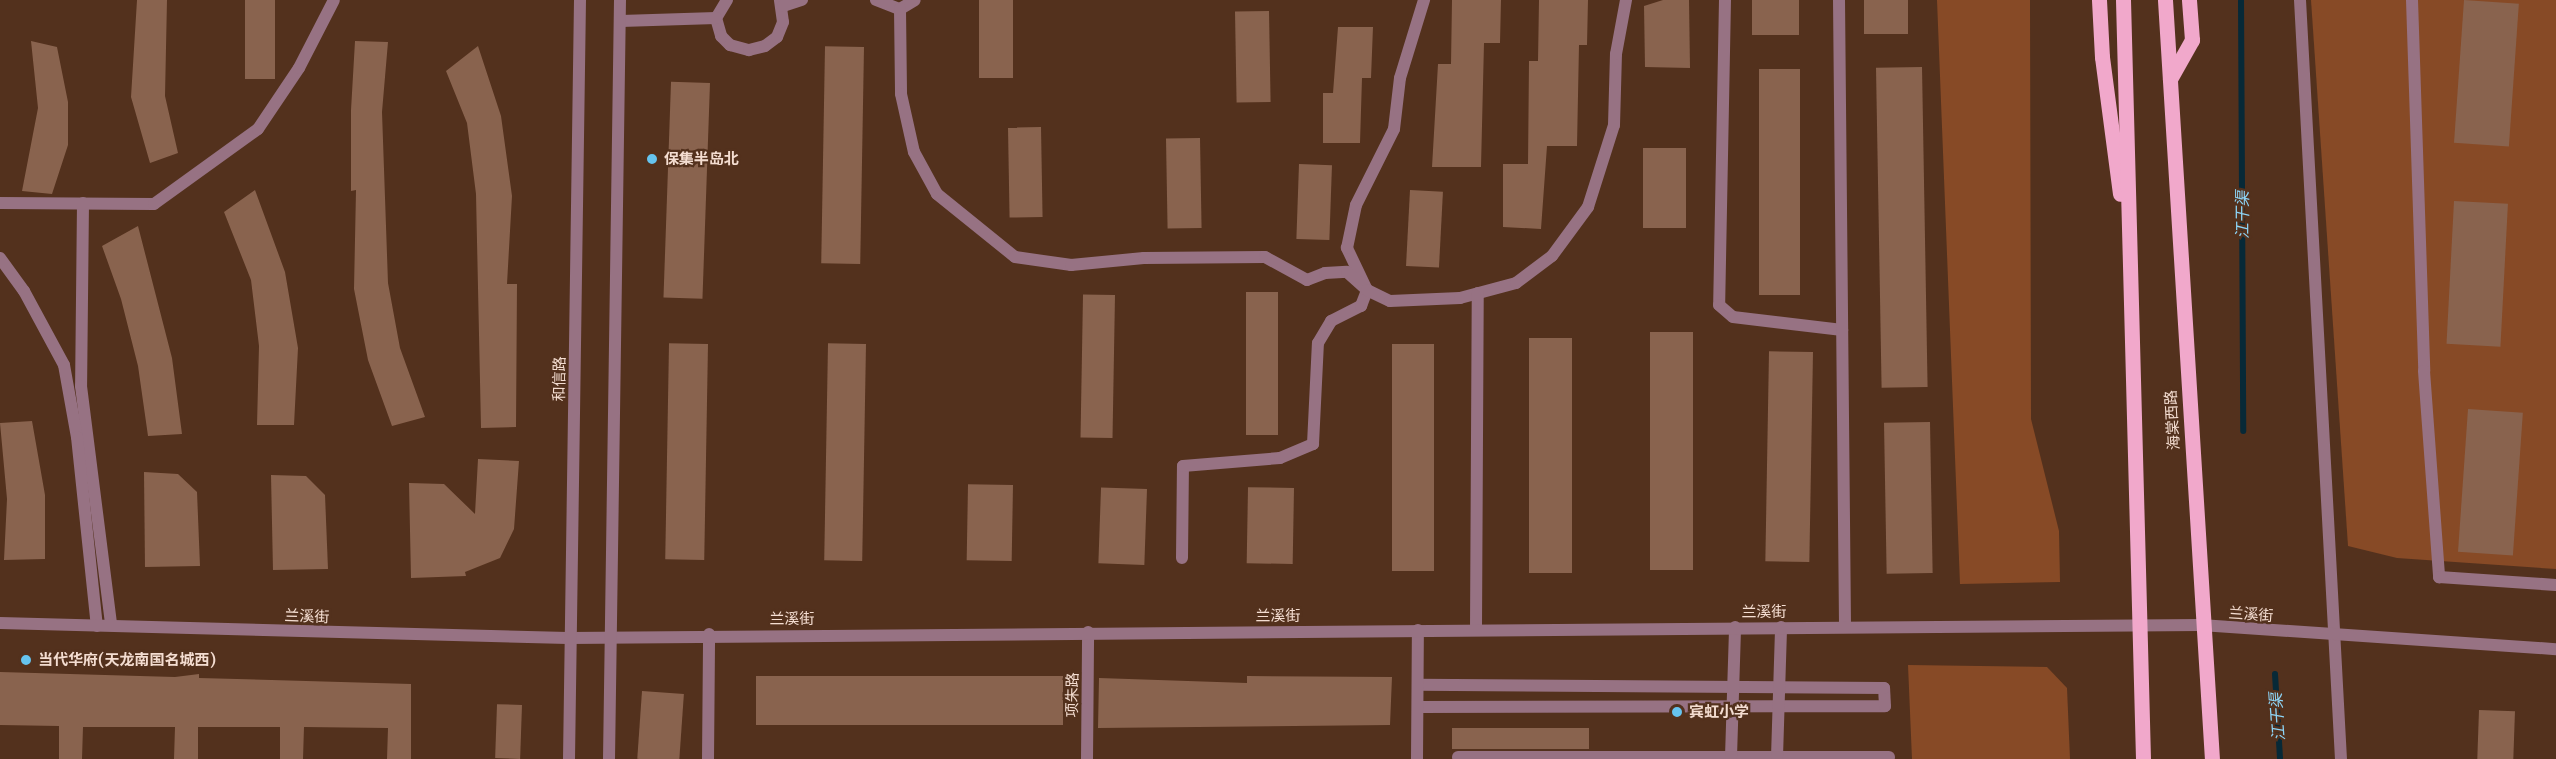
<!DOCTYPE html>
<html>
<head>
<meta charset="utf-8">
<style>
	body { margin:0 }
	#map { position:relative; width:2556px; height:759px; overflow:hidden; background:#53311d; font-family:Merriweather,"Noto Sans SC",serif }
	div>[style] { position:absolute }
	[style*='--x'] { left:calc(var(--x)*1px); top:calc(var(--y)*1px); width:calc(var(--w)*1px); rotate:calc(var(--a)*1deg) }
	.green>* { inset:0; background:#874a26 }
	.stream>* { height:6px; margin:-3px; padding:0 3px; transform-origin:3px; border-radius:3px; background:#072937 }
	.building>* { inset:0; background:#89634e; transform-origin:0 0 }
	.service>* { height:12px; margin:-6px; padding:0 6px; transform-origin:6px; border-radius:6px; background:#977283 }
	.minor>* { height:12px; margin:-6px; padding:0 6px; transform-origin:6px; border-radius:6px; background:#977283 }
	.tertiary>* { height:12px; margin:-6px; padding:0 6px; transform-origin:6px; border-radius:6px; background:#977283 }
	.primary>* { height:15px; margin:-7.5px; padding:0 7.5px; transform-origin:7.5px; border-radius:7.5px; background:#f1a8cb }
	.dots>* { width:16px; height:16px; translate:-50% -50%; box-sizing:border-box; border:3px solid #53311d; border-radius:50% }
	span { translate:-50% -50%; white-space:nowrap; text-align:center; line-height:1.15; -webkit-text-stroke:4.5px #53311d; paint-order:stroke }
	.poi-label { font-size:15px; color:#f4ddd1; font-weight:700 }
	.left { translate:0 -50%; text-align:left }
	.street-label { font-size:15px; color:#f4ddd1 }
	.water-label { font-size:16px; color:#8dd5f7; font-style:italic }
</style>
</head>
<body>
<div id="map">
	<div class="green">
		<i style="clip-path:polygon(1937px 0,2030px 0,2031px 419px,2059px 531px,2060px 582px,1960px 584px)"></i>
		<i style="clip-path:polygon(2311px 0,2556px 0,2556px 569px,2397px 558px,2348px 546px)"></i>
		<i style="clip-path:polygon(1908px 665px,2047px 667px,2067px 688px,2070px 759px,1912px 759px)"></i>
	</div>
	<div class="stream">
		<i style="--x:2241;--y:0;--w:431;--a:89.7"></i>
		<i style="--x:2275;--y:674;--w:85;--a:86.6"></i>
	</div>
	<div class="building">
		<i style="clip-path:polygon(137px 0,167px 0,165px 96px,178px 153px,150px 163px,131px 97px)"></i>
		<i style="left:245px;top:0;width:30px;height:79px"></i>
		<i style="left:979px;top:0;width:34px;height:78px"></i>
		<i style="clip-path:polygon(1452px 0,1501px 0,1500px 43px,1484px 43px,1481px 167px,1432px 167px,1438px 64px,1451px 64px)"></i>
		<i style="clip-path:polygon(1539px 0,1588px 0,1587px 45px,1579px 45px,1577px 146px,1547px 146px,1541px 229px,1503px 227px,1503px 164px,1528px 164px,1529px 61px,1538px 61px)"></i>
		<i style="clip-path:polygon(1663px 0,1689px 0,1690px 68px,1645px 67px,1644px 6px)"></i>
		<i style="left:1752px;top:0;width:47px;height:35px"></i>
		<i style="left:1864px;top:0;width:44px;height:34px"></i>
		<i style="left:2464px;top:0;width:55px;height:143px;rotate:4deg"></i>
		<i style="left:1269px;top:11px;width:91px;height:34px;rotate:89deg"></i>
		<i style="clip-path:polygon(1338px 27px,1373px 27px,1371px 78px,1362px 78px,1360px 143px,1323px 143px,1323px 93px,1333px 93px)"></i>
		<i style="clip-path:polygon(31px 41px,57px 47px,68px 102px,68px 145px,52px 194px,22px 191px,38px 108px)"></i>
		<i style="clip-path:polygon(355px 41px,388px 42px,382px 112px,388px 283px,400px 348px,425px 417px,392px 426px,368px 360px,354px 289px,356px 190px,351px 191px,351px 110px)"></i>
		<i style="clip-path:polygon(478px 46px,501px 116px,512px 196px,507px 284px,517px 284px,516px 427px,481px 428px,476px 194px,467px 123px,446px 71px)"></i>
		<i style="left:864px;top:47px;width:217px;height:39px;rotate:91deg"></i>
		<i style="left:1922px;top:67px;width:320px;height:46px;rotate:89deg"></i>
		<i style="left:1800px;top:69px;width:226px;height:41px;rotate:90deg"></i>
		<i style="left:710px;top:83px;width:216px;height:39px;rotate:92deg"></i>
		<i style="left:1041px;top:127px;width:90px;height:33px;rotate:89deg"></i>
		<i style="left:1200px;top:138px;width:90px;height:34px;rotate:89deg"></i>
		<i style="left:1643px;top:148px;width:43px;height:80px"></i>
		<i style="left:1299px;top:164px;width:33px;height:75px;rotate:2deg"></i>
		<i style="clip-path:polygon(255px 190px,285px 272px,298px 348px,294px 425px,257px 425px,259px 346px,251px 280px,224px 212px)"></i>
		<i style="left:1410px;top:190px;width:33px;height:76px;rotate:3deg"></i>
		<i style="left:2454px;top:201px;width:54px;height:143px;rotate:3deg"></i>
		<i style="clip-path:polygon(138px 226px,172px 358px,182px 434px,148px 436px,138px 366px,121px 299px,102px 246px)"></i>
		<i style="left:1278px;top:292px;width:143px;height:32px;rotate:90deg"></i>
		<i style="left:1115px;top:295px;width:143px;height:32px;rotate:91deg"></i>
		<i style="left:1650px;top:332px;width:43px;height:238px"></i>
		<i style="left:1572px;top:338px;width:235px;height:43px;rotate:90deg"></i>
		<i style="left:708px;top:344px;width:216px;height:39px;rotate:91deg"></i>
		<i style="left:866px;top:344px;width:217px;height:38px;rotate:91deg"></i>
		<i style="left:1392px;top:344px;width:42px;height:227px"></i>
		<i style="left:1813px;top:352px;width:210px;height:44px;rotate:91deg"></i>
		<i style="left:2468px;top:409px;width:55px;height:143px;rotate:4deg"></i>
		<i style="clip-path:polygon(32px 421px,45px 495px,45px 559px,4px 560px,7px 499px,0 423px)"></i>
		<i style="left:1930px;top:422px;width:151px;height:46px;rotate:89deg"></i>
		<i style="clip-path:polygon(478px 459px,519px 461px,514px 529px,500px 558px,465px 572px,466px 576px,411px 578px,409px 483px,444px 484px,475px 514px)"></i>
		<i style="clip-path:polygon(144px 472px,178px 474px,197px 492px,200px 566px,145px 567px)"></i>
		<i style="clip-path:polygon(271px 475px,306px 476px,325px 495px,328px 569px,273px 570px)"></i>
		<i style="left:1013px;top:485px;width:76px;height:45px;rotate:91deg"></i>
		<i style="left:1294px;top:488px;width:76px;height:46px;rotate:91deg"></i>
		<i style="left:1147px;top:489px;width:76px;height:46px;rotate:92deg"></i>
		<i style="clip-path:polygon(0 672px,175px 677px,199px 674px,199px 678px,411px 684px,411px 759px,387px 759px,388px 728px,304px 727px,303px 759px,280px 759px,280px 727px,198px 727px,198px 759px,174px 759px,175px 727px,83px 727px,82px 759px,59px 759px,59px 726px,0 725px)"></i>
		<i style="left:756px;top:676px;width:307px;height:49px"></i>
		<i style="clip-path:polygon(1247px 676px,1392px 677px,1390px 725px,1098px 728px,1099px 678px,1247px 683px)"></i>
		<i style="left:642px;top:691px;width:42px;height:68px;rotate:4deg"></i>
		<i style="left:522px;top:705px;width:54px;height:25px;rotate:92deg"></i>
		<i style="left:2479px;top:710px;width:36px;height:49px;rotate:2deg"></i>
		<i style="left:1452px;top:728px;width:137px;height:21px"></i>
	</div>
	<div class="service">
		<i style="--x:727;--y:0;--w:21;--a:121"></i>
		<i style="--x:716;--y:18;--w:19;--a:74"></i>
		<i style="--x:721;--y:36;--w:13;--a:45"></i>
		<i style="--x:730;--y:45;--w:20;--a:15"></i>
		<i style="--x:749;--y:50;--w:16;--a:-14"></i>
		<i style="--x:765;--y:46;--w:15;--a:-37"></i>
		<i style="--x:777;--y:37;--w:16;--a:-68"></i>
		<i style="--x:783;--y:22;--w:22;--a:-98"></i>
		<i style="--x:1725;--y:0;--w:305;--a:91.1"></i>
		<i style="--x:1719;--y:305;--w:18;--a:41"></i>
		<i style="--x:1733;--y:317;--w:110;--a:6.8"></i>
		<i style="--x:83;--y:203;--w:183;--a:90.6"></i>
		<i style="--x:81;--y:386;--w:241;--a:82.8"></i>
		<i style="--x:0;--y:258;--w:41;--a:54"></i>
		<i style="--x:24;--y:291;--w:84;--a:61.6"></i>
		<i style="--x:64;--y:365;--w:73;--a:79.8"></i>
		<i style="--x:77;--y:437;--w:190;--a:84"></i>
		<i style="--x:1182;--y:558;--w:92;--a:-89.4"></i>
		<i style="--x:1183;--y:466;--w:97;--a:-4.7"></i>
		<i style="--x:1280;--y:458;--w:36;--a:-23"></i>
		<i style="--x:1313;--y:444;--w:101;--a:-87.2"></i>
		<i style="--x:1318;--y:343;--w:26;--a:-59"></i>
		<i style="--x:1331;--y:321;--w:34;--a:-27"></i>
		<i style="--x:1361;--y:306;--w:17;--a:-69"></i>
		<i style="--x:1367;--y:290;--w:47;--a:-115.5"></i>
		<i style="--x:1347;--y:248;--w:44;--a:-78.2"></i>
		<i style="--x:1356;--y:205;--w:85;--a:-63.4"></i>
		<i style="--x:1394;--y:129;--w:51;--a:-83.3"></i>
		<i style="--x:1400;--y:78;--w:82;--a:-72.9"></i>
		<i style="--x:1418;--y:707;--w:467;--a:-0.1"></i>
		<i style="--x:1885;--y:706;--w:18;--a:-93"></i>
		<i style="--x:1884;--y:688;--w:466;--a:-179.6"></i>
		<i style="--x:1458;--y:757;--w:431;--a:0"></i>
		<i style="--x:1731;--y:757;--w:130;--a:-88.2"></i>
		<i style="--x:1777;--y:757;--w:130;--a:-88.2"></i>
		<i style="--x:1417;--y:759;--w:129;--a:-89.6"></i>
	</div>
	<div class="minor">
		<i style="--x:876;--y:0;--w:26;--a:21"></i>
		<i style="--x:900;--y:9;--w:17;--a:-31"></i>
		<i style="--x:1839;--y:0;--w:627;--a:89.45"></i>
		<i style="--x:2300;--y:0;--w:760;--a:86.91"></i>
		<i style="--x:2412;--y:0;--w:371;--a:88.1"></i>
		<i style="--x:2424;--y:371;--w:207;--a:85.8"></i>
		<i style="--x:2439;--y:577;--w:117;--a:3.9"></i>
		<i style="--x:783;--y:6;--w:20;--a:-18"></i>
		<i style="--x:900;--y:9;--w:85;--a:89.3"></i>
		<i style="--x:901;--y:94;--w:59;--a:77.4"></i>
		<i style="--x:914;--y:152;--w:48;--a:61.3"></i>
		<i style="--x:937;--y:194;--w:100;--a:38.9"></i>
		<i style="--x:1015;--y:257;--w:57;--a:8.1"></i>
		<i style="--x:1071;--y:265;--w:73;--a:-5.5"></i>
		<i style="--x:1144;--y:258;--w:121;--a:-0.5"></i>
		<i style="--x:1265;--y:257;--w:48;--a:28.7"></i>
		<i style="--x:1307;--y:280;--w:19;--a:-21"></i>
		<i style="--x:1325;--y:273;--w:22;--a:-3"></i>
		<i style="--x:1347;--y:272;--w:27;--a:42"></i>
		<i style="--x:1367;--y:290;--w:25;--a:26"></i>
		<i style="--x:1390;--y:301;--w:70;--a:-2.5"></i>
		<i style="--x:1460;--y:298;--w:58;--a:-15"></i>
		<i style="--x:1516;--y:283;--w:45;--a:-36.9"></i>
		<i style="--x:1552;--y:256;--w:61;--a:-53.7"></i>
		<i style="--x:1588;--y:207;--w:86;--a:-72.4"></i>
		<i style="--x:1614;--y:125;--w:71;--a:-88.4"></i>
		<i style="--x:1616;--y:54;--w:55;--a:-79.5"></i>
		<i style="--x:621;--y:21;--w:95;--a:-1.8"></i>
		<i style="--x:0;--y:203;--w:154;--a:0.4"></i>
		<i style="--x:154;--y:204;--w:128;--a:-35.8"></i>
		<i style="--x:258;--y:129;--w:73;--a:-56.1"></i>
		<i style="--x:299;--y:68;--w:76;--a:-62.8"></i>
		<i style="--x:1476;--y:628;--w:335;--a:-89.7"></i>
		<i style="--x:708;--y:759;--w:125;--a:-89.5"></i>
		<i style="--x:1087;--y:759;--w:127;--a:-89.5"></i>
	</div>
	<div class="tertiary">
		<i style="--x:0;--y:623;--w:568;--a:1.51"></i>
		<i style="--x:568;--y:638;--w:1633;--a:-0.46"></i>
		<i style="--x:2201;--y:625;--w:356;--a:3.9"></i>
		<i style="--x:569;--y:759;--w:759;--a:-89.17"></i>
		<i style="--x:609;--y:759;--w:759;--a:-89.17"></i>
	</div>
	<div class="primary">
		<i style="--x:2099;--y:0;--w:57;--a:87"></i>
		<i style="--x:2102;--y:57;--w:138;--a:82.5"></i>
		<i style="--x:2123;--y:0;--w:759;--a:88.49"></i>
		<i style="--x:2165;--y:0;--w:760;--a:86.46"></i>
		<i style="--x:2170;--y:79;--w:45;--a:-60.6"></i>
		<i style="--x:2192;--y:40;--w:40;--a:-94.3"></i>
	</div>
	<div class="dots">
		<i style="left:652px;top:159px;background:#66c4ef"></i>
		<i style="left:26px;top:660px;background:#66c4ef"></i>
		<i style="left:1677px;top:712px;background:#66c4ef"></i>
	</div>
	<div class="poi-label">
		<span class="left" style="left:664px;top:159px">保集半岛北</span>
		<span class="left" style="left:38px;top:660px">当代华府(天龙南国名城西)</span>
		<span class="left" style="left:1689px;top:712px">宾虹小学</span>
	</div>
	<div class="street-label">
		<span style="left:559px;top:379px;rotate:-89deg">和信路</span>
		<span style="left:2172px;top:420px;rotate:-93deg">海棠西路</span>
		<span style="left:1764px;top:612px">兰溪街</span>
		<span style="left:2251px;top:614px;rotate:4deg">兰溪街</span>
		<span style="left:307px;top:616px;rotate:2deg">兰溪街</span>
		<span style="left:1278px;top:616px">兰溪街</span>
		<span style="left:792px;top:619px">兰溪街</span>
		<span style="left:1072px;top:695px;rotate:-89deg">项朱路</span>
	</div>
	<div class="water-label">
		<span style="left:2242px;top:215px;rotate:-90deg">江干渠</span>
		<span style="left:2277px;top:717px;rotate:-94deg">江干渠</span>
	</div>
</div>
</body>
</html>
